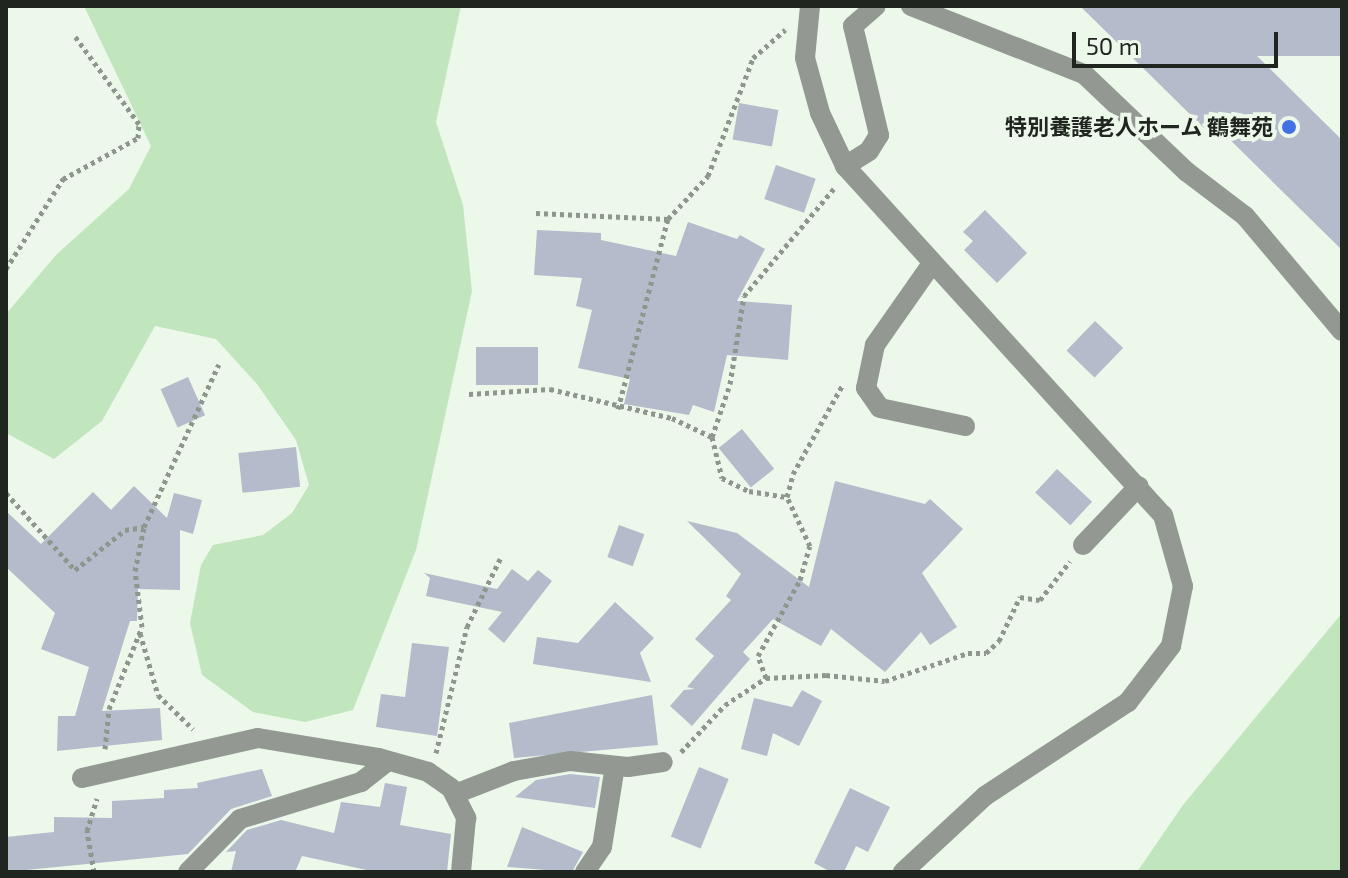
<!DOCTYPE html>
<html>
<head>
<meta charset="utf-8">
<style>
	body { margin:0 }
	#map { position:relative; width:1348px; height:878px; overflow:hidden; background:#ecf8ea; font-family:"Exo 2","Noto Sans JP",sans-serif }
	div>[style] { position:absolute }
	[style*='--x'] { left:calc(var(--x)*1px); top:calc(var(--y)*1px); width:calc(var(--w)*1px); rotate:calc(var(--a)*1deg) }
	.green>* { inset:0; background:#c1e5bc }
	.building>* { inset:0; background:#b4bbca; transform-origin:0 0 }
	.path>* { height:5px; margin-top:-2.5px; transform-origin:0; background:repeating-linear-gradient(90deg,#8e978d 0 4px,transparent 0 8px) }
	.minor>* { height:20px; margin:-10px; padding:0 10px; transform-origin:10px; border-radius:10px; background:#939893 }
	.dots>* { width:22px; height:22px; translate:-50% -50%; box-sizing:border-box; border:4px solid #ecf8ea; border-radius:50% }
	span { translate:-50% -50%; white-space:nowrap; text-align:center; line-height:1.15; -webkit-text-stroke:8px #ecf8ea; paint-order:stroke }
	.poi-label { font-size:22px; color:#212520; font-weight:700 }
	.right { translate:-100% -50%; text-align:right }
	.frame { position:absolute; inset:0; border:8px solid #212520; pointer-events:none }
	.scale { position:absolute; left:1072px; top:32px; width:206px; height:36px; box-sizing:border-box; border:4px solid #212520; border-top:0; padding-left:10px; font-size:24px; line-height:28px; white-space:nowrap; color:#212520; -webkit-text-stroke:6px #ecf8ea; paint-order:stroke }
</style>
</head>
<body>
<div id="map">
	<div class="green">
		<i style="clip-path:polygon(84px 6px,461px 6px,436px 122px,463px 205px,472px 291px,416px 550px,353px 710px,305px 722px,253px 712px,202px 675px,190px 623px,201px 565px,213px 545px,263px 535px,292px 513px,309px 485px,296px 440px,257px 384px,216px 339px,155px 326px,102px 421px,54px 459px,6px 433px,6px 314px,56px 255px,129px 189px,151px 146px)"></i>
		<i style="clip-path:polygon(1342px 613px,1342px 872px,1137px 872px,1183px 805px)"></i>
	</div>
	<div class="building">
		<i style="clip-path:polygon(1080px 6px,1342px 6px,1342px 56px,1257px 56px,1342px 140px,1342px 250px,1217px 127px,1210px 134px)"></i>
		<i style="left:739px;top:103px;width:40px;height:37px;rotate:10deg"></i>
		<i style="left:776px;top:165px;width:42px;height:36px;rotate:19deg"></i>
		<i style="clip-path:polygon(985px 210px,1027px 253px,997px 283px,964px 250px,973px 241px,963px 232px)"></i>
		<i style="clip-path:polygon(688px 222px,737px 239px,740px 235px,765px 249px,737px 301px,792px 305px,788px 360px,727px 355px,714px 412px,693px 405px,689px 415px,624px 404px,630px 379px,578px 368px,592px 310px,576px 306px,582px 278px,534px 275px,537px 230px,601px 233px,601px 240px,676px 256px)"></i>
		<i style="left:1095px;top:321px;width:39px;height:41px;rotate:44deg"></i>
		<i style="left:538px;top:347px;width:38px;height:62px;rotate:90deg"></i>
		<i style="left:188px;top:377px;width:42px;height:30px;rotate:66deg"></i>
		<i style="left:742px;top:429px;width:51px;height:30px;rotate:51deg"></i>
		<i style="left:296px;top:447px;width:40px;height:58px;rotate:84deg"></i>
		<i style="left:1057px;top:469px;width:48px;height:32px;rotate:43deg"></i>
		<i style="clip-path:polygon(835px 481px,925px 504px,930px 499px,963px 529px,922px 573px,957px 627px,930px 645px,921px 632px,885px 672px,831px 629px,821px 646px,773px 619px,743px 652px,750px 659px,692px 726px,670px 706px,684px 690px,695px 689px,687px 687px,714px 656px,695px 639px,731px 600px,726px 596px,741px 574px,687px 521px,737px 533px,809px 587px)"></i>
		<i style="clip-path:polygon(134px 486px,167px 518px,174px 493px,202px 500px,193px 534px,180px 530px,180px 590px,138px 589px,137px 621px,130px 621px,102px 711px,160px 708px,162px 740px,57px 751px,58px 716px,75px 716px,89px 667px,41px 649px,55px 613px,6px 567px,6px 511px,41px 544px,93px 492px,111px 510px)"></i>
		<i style="left:619px;top:525px;width:27px;height:34px;rotate:20deg"></i>
		<i style="clip-path:polygon(512px 569px,528px 581px,538px 570px,552px 581px,504px 643px,488px 629px,502px 612px,426px 596px,430px 578px,424px 573px,497px 589px)"></i>
		<i style="clip-path:polygon(615px 602px,654px 638px,640px 653px,651px 682px,533px 664px,537px 637px,578px 643px)"></i>
		<i style="clip-path:polygon(412px 643px,449px 647px,437px 736px,376px 727px,381px 694px,405px 697px)"></i>
		<i style="clip-path:polygon(802px 690px,822px 701px,799px 746px,773px 733px,767px 756px,741px 749px,754px 698px,792px 707px)"></i>
		<i style="clip-path:polygon(652px 695px,658px 745px,514px 758px,509px 723px)"></i>
		<i style="left:699px;top:767px;width:32px;height:75px;rotate:22deg"></i>
		<i style="clip-path:polygon(262px 769px,272px 796px,231px 809px,188px 854px,6px 872px,6px 837px,54px 832px,54px 817px,112px 818px,112px 801px,164px 798px,164px 790px,198px 788px,197px 783px)"></i>
		<i style="clip-path:polygon(570px 774px,600px 777px,595px 808px,515px 797px,536px 780px)"></i>
		<i style="clip-path:polygon(385px 783px,407px 787px,400px 825px,451px 834px,447px 872px,376px 872px,302px 856px,295px 872px,231px 872px,236px 851px,226px 852px,247px 830px,281px 820px,334px 833px,341px 802px,380px 807px)"></i>
		<i style="clip-path:polygon(850px 788px,890px 807px,868px 852px,856px 846px,844px 872px,831px 872px,814px 863px)"></i>
		<i style="clip-path:polygon(522px 827px,583px 852px,572px 872px,507px 867px)"></i>
	</div>
	<div class="path">
		<i style="--x:536;--y:213;--w:132;--a:2.6"></i>
		<i style="--x:6;--y:269;--w:107;--a:-57.7"></i>
		<i style="--x:63;--y:179;--w:85;--a:-28.7"></i>
		<i style="--x:138;--y:138;--w:14;--a:-86"></i>
		<i style="--x:139;--y:124;--w:110;--a:-126.1"></i>
		<i style="--x:469;--y:394;--w:81;--a:-3.5"></i>
		<i style="--x:550;--y:389;--w:125;--a:13.4"></i>
		<i style="--x:672;--y:418;--w:44;--a:25.4"></i>
		<i style="--x:712;--y:437;--w:42;--a:76.3"></i>
		<i style="--x:722;--y:478;--w:30;--a:26"></i>
		<i style="--x:749;--y:491;--w:38;--a:9"></i>
		<i style="--x:618;--y:409;--w:196;--a:-75.3"></i>
		<i style="--x:668;--y:219;--w:59;--a:-47.1"></i>
		<i style="--x:708;--y:176;--w:126;--a:-69.1"></i>
		<i style="--x:753;--y:58;--w:43;--a:-41.2"></i>
		<i style="--x:712;--y:437;--w:56;--a:-71.2"></i>
		<i style="--x:730;--y:384;--w:89;--a:-81"></i>
		<i style="--x:744;--y:296;--w:142;--a:-50.1"></i>
		<i style="--x:6;--y:493;--w:103;--a:48.1"></i>
		<i style="--x:75;--y:570;--w:64;--a:-38.7"></i>
		<i style="--x:125;--y:530;--w:19;--a:-9"></i>
		<i style="--x:140;--y:633;--w:65;--a:73.8"></i>
		<i style="--x:158;--y:695;--w:49;--a:44.2"></i>
		<i style="--x:766;--y:678;--w:23;--a:-110"></i>
		<i style="--x:758;--y:656;--w:87;--a:-61.1"></i>
		<i style="--x:800;--y:580;--w:35;--a:-74"></i>
		<i style="--x:810;--y:546;--w:54;--a:-115.1"></i>
		<i style="--x:787;--y:497;--w:24;--a:-75"></i>
		<i style="--x:793;--y:474;--w:101;--a:-60.9"></i>
		<i style="--x:105;--y:749;--w:40;--a:-84.3"></i>
		<i style="--x:109;--y:709;--w:88;--a:-68.1"></i>
		<i style="--x:142;--y:627;--w:56;--a:-97.1"></i>
		<i style="--x:135;--y:571;--w:45;--a:-78.4"></i>
		<i style="--x:144;--y:527;--w:179;--a:-65.3"></i>
		<i style="--x:681;--y:752;--w:64;--a:-46.9"></i>
		<i style="--x:725;--y:705;--w:49;--a:-33.4"></i>
		<i style="--x:766;--y:678;--w:60;--a:-2.9"></i>
		<i style="--x:826;--y:675;--w:59;--a:5.8"></i>
		<i style="--x:885;--y:681;--w:88;--a:-18.6"></i>
		<i style="--x:968;--y:653;--w:18;--a:0"></i>
		<i style="--x:986;--y:653;--w:18;--a:-43"></i>
		<i style="--x:999;--y:641;--w:49;--a:-64.5"></i>
		<i style="--x:1020;--y:597;--w:20;--a:9"></i>
		<i style="--x:1040;--y:600;--w:49;--a:-52.4"></i>
		<i style="--x:436;--y:753;--w:130;--a:-76.2"></i>
		<i style="--x:467;--y:627;--w:76;--a:-64.1"></i>
		<i style="--x:94;--y:872;--w:42;--a:-99.7"></i>
		<i style="--x:87;--y:831;--w:34;--a:-73"></i>
	</div>
	<div class="minor">
		<i style="--x:810;--y:6;--w:52;--a:95.5"></i>
		<i style="--x:805;--y:58;--w:57;--a:74.7"></i>
		<i style="--x:820;--y:113;--w:59;--a:64.7"></i>
		<i style="--x:845;--y:166;--w:472;--a:47.7"></i>
		<i style="--x:1163;--y:515;--w:74;--a:74.3"></i>
		<i style="--x:1183;--y:586;--w:61;--a:101.3"></i>
		<i style="--x:1171;--y:646;--w:71;--a:127.5"></i>
		<i style="--x:1128;--y:702;--w:171;--a:146.7"></i>
		<i style="--x:985;--y:796;--w:112;--a:137.2"></i>
		<i style="--x:911;--y:6;--w:186;--a:21.5"></i>
		<i style="--x:1084;--y:74;--w:142;--a:43.6"></i>
		<i style="--x:1187;--y:172;--w:73;--a:37.2"></i>
		<i style="--x:1245;--y:216;--w:150;--a:49.9"></i>
		<i style="--x:845;--y:166;--w:28;--a:-32"></i>
		<i style="--x:869;--y:151;--w:19;--a:-58"></i>
		<i style="--x:879;--y:135;--w:112;--a:-103.4"></i>
		<i style="--x:853;--y:26;--w:30;--a:-41"></i>
		<i style="--x:931;--y:265;--w:98;--a:125"></i>
		<i style="--x:875;--y:345;--w:44;--a:101.8"></i>
		<i style="--x:866;--y:388;--w:24;--a:55"></i>
		<i style="--x:880;--y:408;--w:87;--a:12"></i>
		<i style="--x:1083;--y:545;--w:81;--a:-46.5"></i>
		<i style="--x:82;--y:778;--w:180;--a:-12.8"></i>
		<i style="--x:258;--y:738;--w:123;--a:9.4"></i>
		<i style="--x:379;--y:758;--w:51;--a:15.9"></i>
		<i style="--x:428;--y:772;--w:28;--a:35"></i>
		<i style="--x:451;--y:788;--w:34;--a:63"></i>
		<i style="--x:466;--y:818;--w:54;--a:95.3"></i>
		<i style="--x:455;--y:794;--w:63;--a:-21.3"></i>
		<i style="--x:514;--y:771;--w:57;--a:-10.1"></i>
		<i style="--x:570;--y:761;--w:58;--a:5.9"></i>
		<i style="--x:628;--y:767;--w:35;--a:-8"></i>
		<i style="--x:188;--y:872;--w:74;--a:-45.5"></i>
		<i style="--x:240;--y:819;--w:127;--a:-17"></i>
		<i style="--x:361;--y:782;--w:34;--a:-38"></i>
		<i style="--x:585;--y:872;--w:30;--a:-56"></i>
		<i style="--x:602;--y:847;--w:82;--a:-80.9"></i>
	</div>
	<div class="dots">
		<i style="left:1289px;top:127px;background:#4271e3"></i>
	</div>
	<div class="poi-label">
		<span class="right" style="left:1273px;top:127px">特別養護老人ホーム 鶴舞苑</span>
	</div>
	<div class="frame"></div>
	<div class="scale">50 m</div>
</div>
</body>
</html>
